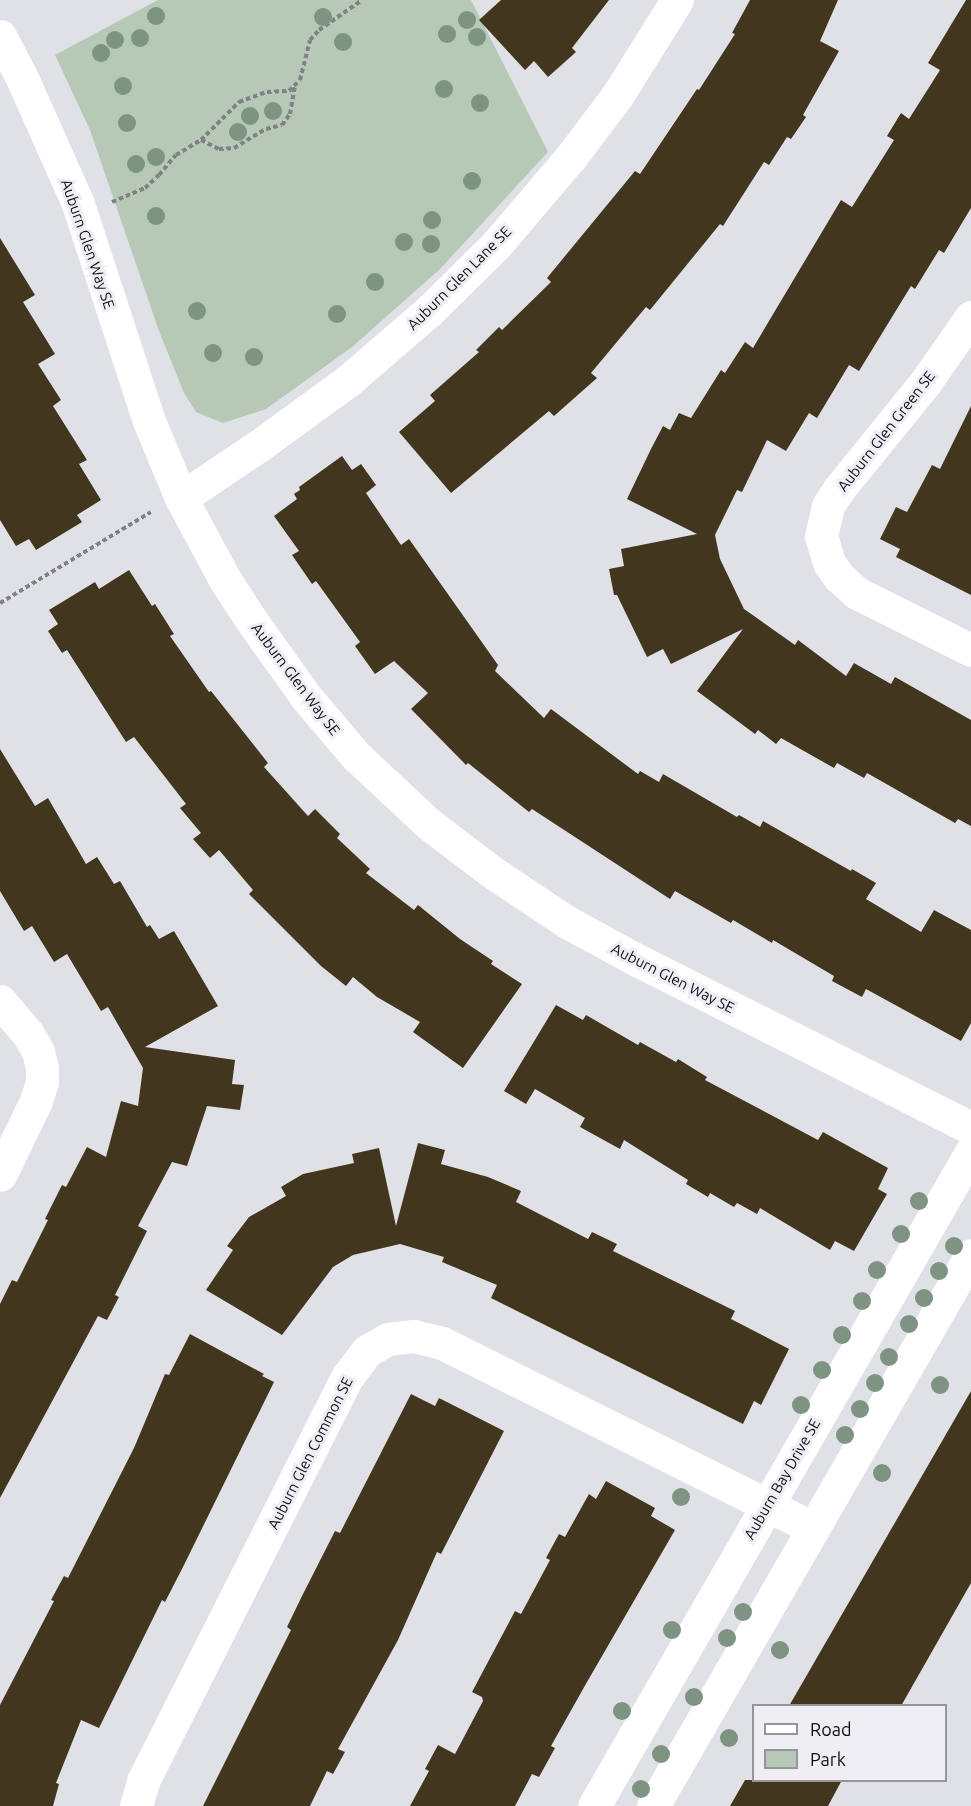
<!DOCTYPE html>
<html>
<head>
<meta charset="utf-8">
<style>
	body { margin:0 }
	#map { position:relative; width:971px; height:1806px; overflow:hidden; background:#e0e0e7; font-family:Ubuntu,sans-serif }
	div>[style] { position:absolute }
	[style*='--x'] { left:calc(var(--x)*1px); top:calc(var(--y)*1px); width:calc(var(--w)*1px); rotate:calc(var(--a)*1deg) }
	.green>* { inset:0; background:#b6c8b6 }
	.building>* { inset:0; background:#43361f }
	.path>* { height:4px; margin-top:-2px; transform-origin:0; background:repeating-linear-gradient(90deg,#808085 0 4.5px,transparent 0 7.5px) }
	.minor>* { height:33px; margin:-16.5px; padding:0 16.5px; transform-origin:16.5px; border-radius:16.5px; background:#fff }
	.trees>* { width:18px; height:18px; margin:-9px; border-radius:50%; background:#7f9383 }
	span { translate:-50% -50%; white-space:nowrap; text-align:center; line-height:1.15; -webkit-text-stroke:6px #eeeef4; paint-order:stroke }
	.street-label { font-size:15px; color:#101012 }
	.legend { position:absolute; left:752px; top:1704px; width:195px; height:78px; box-sizing:border-box; background:#eeeef4; border:2px solid #95959a; margin:0; padding:8px 10px; list-style:none; font-size:18px; color:#101012 }
	.legend li { display:flex; align-items:center; gap:12px; height:30px }
	.legend b { width:30px; border:2px solid #95959a }
</style>
</head>
<body>
<div id="map">
	<div class="green">
		<i style="clip-path:polygon(158px 0,471px 0,548px 152px,440px 269px,352px 347px,266px 409px,223px 423px,196px 412px,184px 393px,159px 331px,90px 130px,55px 55px)"></i>
	</div>
	<div class="building">
		<i style="clip-path:polygon(501px 0,609px 0,572px 48px,576px 52px,548px 77px,534px 61px,525px 70px,479px 20px)"></i>
		<i style="clip-path:polygon(750px 0,838px 0,820px 41px,839px 51px,803px 115px,806px 117px,791px 139px,787px 137px,769px 165px,764px 162px,723px 226px,720px 224px,650px 310px,646px 307px,591px 373px,597px 378px,554px 416px,549px 411px,451px 493px,399px 432px,435px 401px,430px 395px,479px 352px,476px 350px,499px 327px,502px 330px,551px 282px,547px 278px,635px 171px,640px 174px,697px 89px,699px 90px,735px 34px,732px 33px)"></i>
		<i style="clip-path:polygon(966px 0,971px 0,971px 208px,944px 253px,939px 250px,915px 289px,911px 286px,859px 371px,849px 365px,817px 418px,809px 413px,786px 451px,767px 440px,742px 492px,737px 490px,715px 535px,720px 559px,744px 609px,795px 645px,798px 640px,846px 676px,854px 663px,891px 684px,895px 677px,971px 720px,971px 826px,958px 819px,955px 823px,867px 773px,864px 778px,837px 763px,834px 768px,781px 738px,776px 744px,758px 730px,755px 734px,697px 691px,743px 629px,671px 664px,663px 649px,647px 657px,617px 595px,614px 595px,609px 569px,624px 566px,621px 549px,697px 534px,627px 499px,651px 449px,663px 426px,670px 430px,679px 413px,691px 418px,721px 370px,725px 373px,745px 342px,753px 348px,841px 200px,852px 207px,894px 140px,887px 136px,901px 113px,909px 119px,940px 70px,928px 63px)"></i>
		<i style="clip-path:polygon(0 238px,35px 295px,23px 302px,55px 354px,38px 364px,61px 400px,53px 406px,87px 460px,79px 464px,101px 500px,77px 515px,82px 522px,36px 550px,29px 539px,16px 546px,0 520px)"></i>
		<i style="clip-path:polygon(971px 406px,971px 595px,896px 557px,900px 549px,880px 539px,896px 507px,907px 512px,932px 465px,940px 469px)"></i>
		<i style="clip-path:polygon(342px 456px,352px 470px,361px 464px,376px 485px,366px 493px,401px 545px,409px 539px,498px 665px,495px 671px,544px 718px,551px 709px,638px 774px,640px 771px,659px 782px,663px 774px,737px 817px,739px 815px,760px 827px,763px 821px,851px 871px,852px 869px,876px 883px,866px 899px,921px 932px,934px 910px,971px 930px,971px 1023px,961px 1041px,866px 989px,862px 997px,832px 981px,834px 976px,773px 940px,772px 943px,733px 920px,731px 923px,675px 891px,670px 899px,532px 809px,529px 812px,468px 763px,466px 765px,411px 709px,428px 693px,394px 661px,375px 674px,355px 646px,360px 642px,316px 581px,312px 584px,292px 555px,299px 551px,274px 516px,297px 499px,294px 494px,300px 490px,299px 487px)"></i>
		<i style="clip-path:polygon(129px 570px,152px 606px,155px 604px,174px 634px,170px 636px,209px 692px,211px 691px,268px 763px,264px 767px,308px 816px,315px 809px,340px 834px,337px 838px,370px 869px,366px 873px,414px 910px,418px 905px,460px 939px,493px 961px,491px 964px,522px 984px,463px 1068px,413px 1032px,420px 1022px,377px 997px,353px 977px,346px 986px,321px 966px,249px 894px,253px 890px,219px 850px,210px 858px,193px 839px,201px 833px,180px 808px,186px 804px,134px 737px,126px 742px,67px 650px,62px 653px,48px 631px,58px 624px,49px 610px,95px 582px,99px 589px)"></i>
		<i style="clip-path:polygon(0 749px,35px 806px,48px 798px,86px 864px,97px 857px,114px 884px,120px 881px,147px 927px,150px 925px,159px 939px,174px 931px,218px 1006px,145px 1047px,235px 1060px,232px 1084px,244px 1085px,240px 1110px,207px 1106px,187px 1166px,172px 1162px,138px 1226px,147px 1231px,115px 1295px,119px 1297px,107px 1320px,98px 1316px,0 1498px,0 1304px,12px 1280px,17px 1282px,48px 1220px,45px 1219px,62px 1185px,66px 1187px,87px 1147px,106px 1157px,121px 1101px,138px 1106px,143px 1068px,108px 1007px,101px 1011px,67px 954px,54px 962px,32px 926px,24px 931px,0 891px)"></i>
		<i style="clip-path:polygon(556px 1005px,583px 1020px,586px 1015px,638px 1045px,640px 1042px,676px 1062px,678px 1059px,707px 1077px,705px 1080px,818px 1140px,823px 1132px,888px 1168px,878px 1189px,887px 1194px,854px 1251px,835px 1241px,830px 1250px,760px 1208px,757px 1214px,737px 1203px,734px 1207px,710px 1193px,708px 1197px,686px 1184px,688px 1180px,624px 1140px,620px 1149px,580px 1127px,585px 1118px,535px 1089px,526px 1104px,504px 1091px)"></i>
		<i style="clip-path:polygon(418px 1143px,445px 1150px,441px 1164px,488px 1177px,521px 1191px,516px 1202px,588px 1239px,592px 1232px,617px 1244px,613px 1251px,735px 1311px,731px 1319px,789px 1349px,761px 1405px,754px 1401px,743px 1424px,491px 1298px,497px 1285px,442px 1262px,444px 1257px,400px 1244px,353px 1255px,333px 1267px,282px 1335px,206px 1290px,233px 1250px,227px 1246px,249px 1217px,286px 1196px,281px 1187px,303px 1174px,354px 1163px,352px 1154px,379px 1148px,396px 1226px)"></i>
		<i style="clip-path:polygon(190px 1334px,264px 1374px,262px 1376px,274px 1382px,184px 1565px,165px 1602px,162px 1600px,99px 1728px,81px 1720px,56px 1783px,59px 1784px,53px 1806px,0 1806px,0 1705px,54px 1601px,51px 1600px,64px 1576px,68px 1578px,134px 1448px,165px 1374px,169px 1375px)"></i>
		<i style="clip-path:polygon(971px 1391px,971px 1583px,901px 1706px,789px 1706px)"></i>
		<i style="clip-path:polygon(411px 1394px,435px 1406px,439px 1398px,504px 1431px,441px 1554px,437px 1552px,398px 1640px,338px 1749px,345px 1752px,333px 1774px,327px 1771px,310px 1806px,203px 1806px,291px 1630px,287px 1627px,302px 1596px,335px 1531px,340px 1533px)"></i>
		<i style="clip-path:polygon(606px 1481px,655px 1508px,651px 1516px,675px 1530px,587px 1682px,551px 1746px,555px 1748px,539px 1777px,532px 1774px,515px 1806px,410px 1806px,429px 1771px,425px 1769px,438px 1745px,455px 1754px,483px 1701px,482px 1697px,472px 1692px,515px 1611px,521px 1614px,550px 1560px,546px 1558px,559px 1534px,565px 1537px,589px 1494px,596px 1499px)"></i>
		<i style="clip-path:polygon(745px 1780px,842px 1780px,828px 1806px,730px 1806px)"></i>
	</div>
	<div class="path">
		<i style="--x:201;--y:140;--w:20;--a:27"></i>
		<i style="--x:219;--y:149;--w:15;--a:-4"></i>
		<i style="--x:234;--y:148;--w:37;--a:-31"></i>
		<i style="--x:266;--y:129;--w:16;--a:-14"></i>
		<i style="--x:282;--y:125;--w:14;--a:-54"></i>
		<i style="--x:290;--y:114;--w:29;--a:-80"></i>
		<i style="--x:112;--y:202;--w:36;--a:-23"></i>
		<i style="--x:145;--y:188;--w:19;--a:-43"></i>
		<i style="--x:159;--y:175;--w:26;--a:-50"></i>
		<i style="--x:176;--y:155;--w:29;--a:-31"></i>
		<i style="--x:201;--y:140;--w:54;--a:-45"></i>
		<i style="--x:239;--y:102;--w:30;--a:-20"></i>
		<i style="--x:267;--y:92;--w:22;--a:-3"></i>
		<i style="--x:289;--y:91;--w:16;--a:-45"></i>
		<i style="--x:300;--y:80;--w:41;--a:-76"></i>
		<i style="--x:310;--y:40;--w:13;--a:-48"></i>
		<i style="--x:319;--y:30;--w:52;--a:-34.9"></i>
		<i style="--x:0;--y:603;--w:176;--a:-31.1"></i>
	</div>
	<div class="minor">
		<i style="--x:0;--y:36;--w:47;--a:62.4"></i>
		<i style="--x:22;--y:78;--w:138;--a:66"></i>
		<i style="--x:78;--y:204;--w:228;--a:71.9"></i>
		<i style="--x:149;--y:421;--w:83;--a:67.4"></i>
		<i style="--x:181;--y:498;--w:91;--a:61.7"></i>
		<i style="--x:224;--y:578;--w:46;--a:57.3"></i>
		<i style="--x:249;--y:617;--w:98;--a:54.5"></i>
		<i style="--x:306;--y:697;--w:77;--a:49.7"></i>
		<i style="--x:356;--y:756;--w:100;--a:43"></i>
		<i style="--x:429;--y:824;--w:79;--a:37.3"></i>
		<i style="--x:492;--y:872;--w:90;--a:33.7"></i>
		<i style="--x:567;--y:922;--w:77;--a:28.6"></i>
		<i style="--x:635;--y:959;--w:376;--a:26.7"></i>
		<i style="--x:971;--y:317;--w:82;--a:125"></i>
		<i style="--x:924;--y:384;--w:135;--a:129"></i>
		<i style="--x:839;--y:489;--w:20;--a:123"></i>
		<i style="--x:828;--y:506;--w:31;--a:103"></i>
		<i style="--x:821;--y:536;--w:28;--a:73"></i>
		<i style="--x:829;--y:563;--w:17;--a:54"></i>
		<i style="--x:839;--y:577;--w:24;--a:42"></i>
		<i style="--x:857;--y:593;--w:127;--a:26.6"></i>
		<i style="--x:181;--y:498;--w:95;--a:-33.9"></i>
		<i style="--x:260;--y:445;--w:110;--a:-36.1"></i>
		<i style="--x:349;--y:380;--w:106;--a:-40.8"></i>
		<i style="--x:429;--y:311;--w:94;--a:-44.6"></i>
		<i style="--x:496;--y:245;--w:116;--a:-49.6"></i>
		<i style="--x:571;--y:157;--w:76;--a:-53"></i>
		<i style="--x:617;--y:96;--w:113;--a:-58"></i>
		<i style="--x:0;--y:1001;--w:43;--a:49.7"></i>
		<i style="--x:28;--y:1034;--w:20;--a:60"></i>
		<i style="--x:38;--y:1051;--w:17;--a:77"></i>
		<i style="--x:42;--y:1068;--w:14;--a:90"></i>
		<i style="--x:42;--y:1082;--w:20;--a:108"></i>
		<i style="--x:36;--y:1101;--w:82;--a:115.9"></i>
		<i style="--x:136;--y:1806;--w:26;--a:-74"></i>
		<i style="--x:143;--y:1781;--w:454;--a:-63.2"></i>
		<i style="--x:348;--y:1376;--w:31;--a:-53"></i>
		<i style="--x:367;--y:1351;--w:24;--a:-30"></i>
		<i style="--x:388;--y:1339;--w:26;--a:-7"></i>
		<i style="--x:414;--y:1336;--w:29;--a:14"></i>
		<i style="--x:442;--y:1343;--w:415;--a:26.5"></i>
		<i style="--x:594;--y:1806;--w:755;--a:-60.04"></i>
		<i style="--x:653;--y:1806;--w:636;--a:-60.01"></i>
	</div>
	<div class="trees">
		<i style="left:156px;top:16px"></i>
		<i style="left:323px;top:17px"></i>
		<i style="left:467px;top:20px"></i>
		<i style="left:447px;top:34px"></i>
		<i style="left:477px;top:37px"></i>
		<i style="left:140px;top:38px"></i>
		<i style="left:115px;top:40px"></i>
		<i style="left:343px;top:42px"></i>
		<i style="left:101px;top:53px"></i>
		<i style="left:123px;top:86px"></i>
		<i style="left:444px;top:89px"></i>
		<i style="left:480px;top:103px"></i>
		<i style="left:273px;top:111px"></i>
		<i style="left:250px;top:116px"></i>
		<i style="left:127px;top:123px"></i>
		<i style="left:238px;top:132px"></i>
		<i style="left:156px;top:157px"></i>
		<i style="left:136px;top:164px"></i>
		<i style="left:472px;top:181px"></i>
		<i style="left:156px;top:216px"></i>
		<i style="left:432px;top:220px"></i>
		<i style="left:404px;top:242px"></i>
		<i style="left:431px;top:244px"></i>
		<i style="left:375px;top:282px"></i>
		<i style="left:197px;top:311px"></i>
		<i style="left:337px;top:314px"></i>
		<i style="left:213px;top:353px"></i>
		<i style="left:254px;top:357px"></i>
		<i style="left:919px;top:1201px"></i>
		<i style="left:901px;top:1234px"></i>
		<i style="left:954px;top:1246px"></i>
		<i style="left:877px;top:1270px"></i>
		<i style="left:939px;top:1271px"></i>
		<i style="left:924px;top:1298px"></i>
		<i style="left:862px;top:1301px"></i>
		<i style="left:909px;top:1324px"></i>
		<i style="left:842px;top:1335px"></i>
		<i style="left:889px;top:1357px"></i>
		<i style="left:822px;top:1370px"></i>
		<i style="left:875px;top:1383px"></i>
		<i style="left:940px;top:1385px"></i>
		<i style="left:801px;top:1405px"></i>
		<i style="left:860px;top:1409px"></i>
		<i style="left:845px;top:1435px"></i>
		<i style="left:882px;top:1473px"></i>
		<i style="left:681px;top:1497px"></i>
		<i style="left:743px;top:1612px"></i>
		<i style="left:672px;top:1630px"></i>
		<i style="left:727px;top:1638px"></i>
		<i style="left:780px;top:1650px"></i>
		<i style="left:694px;top:1697px"></i>
		<i style="left:622px;top:1711px"></i>
		<i style="left:729px;top:1738px"></i>
		<i style="left:661px;top:1754px"></i>
		<i style="left:641px;top:1789px"></i>
	</div>
	<div class="street-label">
		<span style="left:88px;top:244px;rotate:71deg">Auburn Glen Way SE</span>
		<span style="left:459px;top:278px;rotate:-45deg">Auburn Glen Lane SE</span>
		<span style="left:886px;top:431px;rotate:-52deg">Auburn Glen Green SE</span>
		<span style="left:296px;top:679px;rotate:53deg">Auburn Glen Way SE</span>
		<span style="left:673px;top:978px;rotate:27deg">Auburn Glen Way SE</span>
		<span style="left:310px;top:1453px;rotate:-63deg">Auburn Glen Common SE</span>
		<span style="left:782px;top:1479px;rotate:-60deg">Auburn Bay Drive SE</span>
	</div>
	<ul class="legend">
	<li><b style="height:8px;background:#fff"></b>Road</li>
	<li><b style="height:16px;background:#b6c8b6"></b>Park</li>
	</ul>
</div>
</body>
</html>
